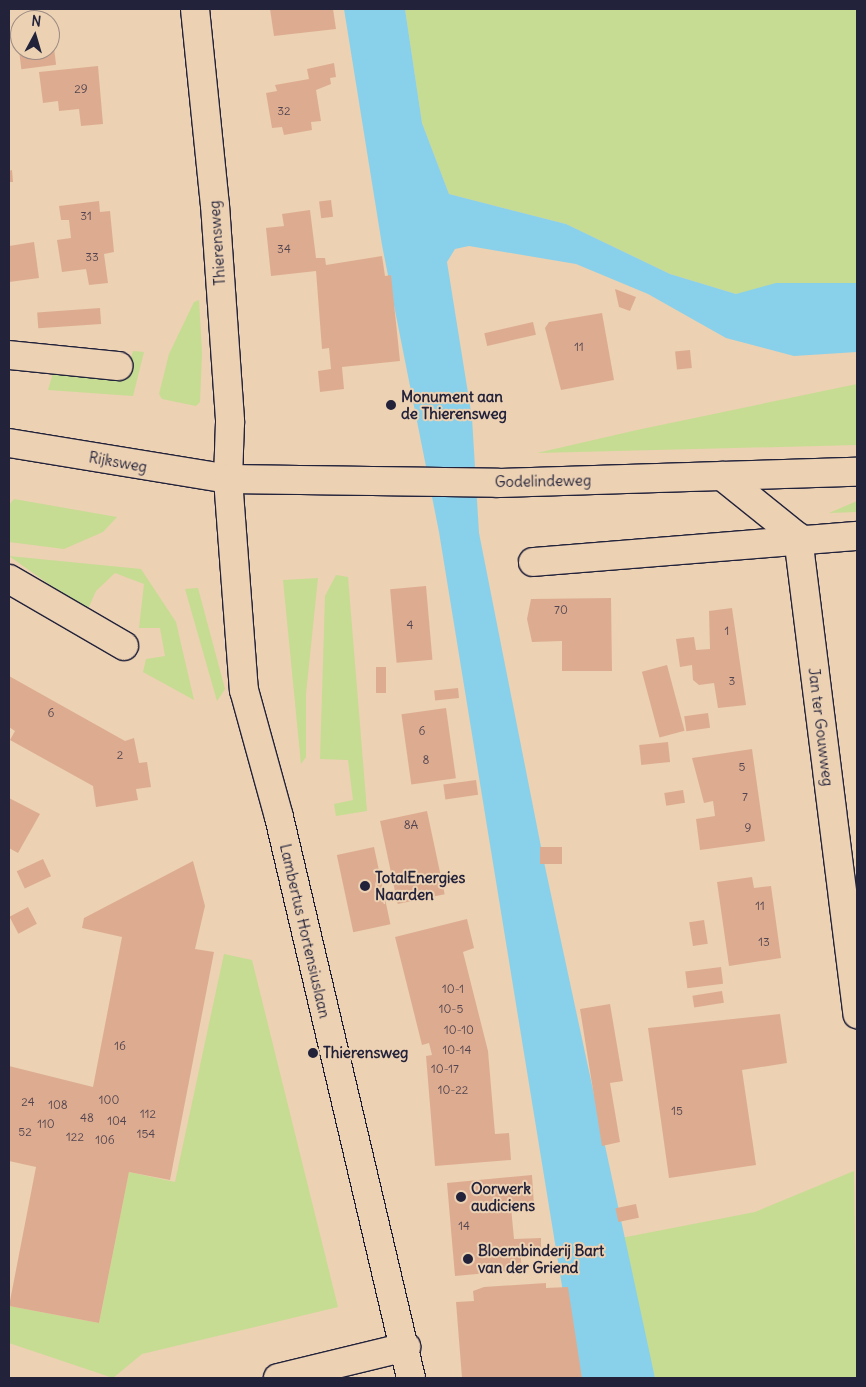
<!DOCTYPE html>
<html>
<head>
<meta charset="utf-8">
<style>
	body { margin:0 }
	#map { position:relative; width:866px; height:1387px; overflow:hidden; background:#ecd1b3; font-family:Delius,sans-serif }
	div>[style] { position:absolute }
	[style*='--x'] { left:calc(var(--x)*1px); top:calc(var(--y)*1px); width:calc(var(--w)*1px); rotate:calc(var(--a)*1deg) }
	.green>* { inset:0; background:#c6dc92 }
	.water>* { inset:0; background:#89d1ea }
	.building>* { inset:0; background:#ddac90; transform-origin:0 0 }
	.roads { filter:drop-shadow(1px 0 #22223b) drop-shadow(-1px 0 #22223b) drop-shadow(0 1px #22223b) drop-shadow(0 -1px #22223b) }
	.street>* { height:28px; margin:-14px; padding:0 14px; transform-origin:14px; border-radius:14px; background:#ecd1b3 }
	.secondary>* { height:28px; margin:-14px; padding:0 14px; transform-origin:14px; border-radius:14px; background:#ecd1b3 }
	.dots>* { width:14px; height:14px; translate:-50% -50%; box-sizing:border-box; border:2px solid #ecd1b3; border-radius:50% }
	span { translate:-50% -50%; white-space:nowrap; text-align:center; line-height:1.15; -webkit-text-stroke:4px #ecd1b3; paint-order:stroke }
	.number-label { font-size:12px; color:#514450 }
	.number-label span { -webkit-text-stroke-width:0 }
	.street-label { font-size:15px; color:#22223b }
	.poi-label { font-size:15px; color:#22223b; font-weight:700 }
	.left { translate:0 -50%; text-align:left }
	.frame { position:absolute; inset:0; border:10px solid #22223b; pointer-events:none }
	.north { position:absolute; left:10px; top:10px; width:50px; height:50px; box-sizing:border-box; background:#ecd1b3; border:1px solid #9b8b83; border-radius:50%; rotate:6deg; font-size:14px; font-weight:700; line-height:20px; text-align:center; color:#22223b }
	.north::after { content:''; display:block; margin:auto; width:18px; height:22px; background:#22223b; clip-path:polygon(50% 0,100% 100%,50% 72%,0 100%) }
</style>
</head>
<body>
<div id="map">
	<div class="green">
		<i style="clip-path:polygon(405px 9px,857px 9px,857px 283px,736px 294px,670px 274px,566px 224px,449px 194px,422px 123px)"></i>
		<i style="clip-path:polygon(199px 300px,202px 353px,200px 402px,196px 406px,162px 399px,159px 394px,169px 354px,194px 302px)"></i>
		<i style="clip-path:polygon(133px 351px,144px 352px,133px 396px,48px 390px,53px 373px,126px 375px)"></i>
		<i style="clip-path:polygon(857px 384px,857px 445px,537px 453px,637px 430px)"></i>
		<i style="clip-path:polygon(14px 499px,117px 517px,103px 532px,64px 549px,9px 542px,9px 505px)"></i>
		<i style="clip-path:polygon(857px 501px,857px 512px,829px 513px)"></i>
		<i style="clip-path:polygon(9px 556px,141px 569px,176px 622px,194px 700px,143px 672px,146px 659px,165px 656px,160px 628px,139px 628px,144px 584px,115px 573px,96px 591px,87px 611px)"></i>
		<i style="clip-path:polygon(336px 575px,348px 577px,367px 811px,336px 816px,334px 804px,353px 800px,348px 760px,320px 759px,325px 596px)"></i>
		<i style="clip-path:polygon(318px 578px,306px 694px,306px 757px,301px 764px,283px 580px)"></i>
		<i style="clip-path:polygon(198px 588px,225px 689px,217px 701px,185px 589px)"></i>
		<i style="clip-path:polygon(224px 954px,252px 960px,338px 1307px,142px 1354px,113px 1378px,9px 1343px,9px 1306px,99px 1323px,129px 1172px,175px 1182px)"></i>
		<i style="clip-path:polygon(854px 1171px,857px 1378px,655px 1378px,621px 1238px,755px 1212px)"></i>
	</div>
	<div class="water">
		<i style="clip-path:polygon(344px 9px,405px 9px,422px 123px,449px 194px,566px 224px,670px 274px,736px 294px,776px 283px,857px 283px,857px 352px,794px 356px,726px 338px,648px 294px,576px 264px,469px 246px,455px 249px,447px 262px,472px 418px,479px 533px,544px 862px,655px 1378px,577px 1378px,439px 532px,382px 245px)"></i>
	</div>
	<div class="building">
		<i style="clip-path:polygon(270px 9px,333px 9px,336px 29px,274px 36px)"></i>
		<i style="left:54px;top:48px;width:17px;height:35px;rotate:83deg"></i>
		<i style="clip-path:polygon(334px 63px,336px 77px,330px 78px,331px 84px,316px 90px,321px 121px,311px 122px,312px 130px,284px 135px,282px 127px,272px 128px,266px 93px,277px 91px,275px 85px,309px 79px,307px 69px)"></i>
		<i style="clip-path:polygon(98px 66px,103px 124px,81px 126px,79px 109px,59px 111px,58px 101px,43px 103px,39px 72px)"></i>
		<i style="clip-path:polygon(12px 170px,13px 182px,9px 182px,9px 171px)"></i>
		<i style="left:331px;top:200px;width:17px;height:12px;rotate:83deg"></i>
		<i style="clip-path:polygon(99px 201px,100px 212px,110px 211px,114px 252px,104px 254px,108px 283px,89px 285px,86px 269px,62px 272px,57px 240px,71px 238px,69px 220px,61px 220px,59px 206px)"></i>
		<i style="clip-path:polygon(310px 210px,316px 258px,325px 258px,326px 265px,382px 256px,385px 276px,391px 275px,400px 361px,342px 367px,344px 389px,320px 392px,318px 371px,331px 369px,329px 348px,322px 349px,316px 271px,271px 276px,266px 228px,284px 226px,282px 214px)"></i>
		<i style="clip-path:polygon(34px 242px,39px 278px,9px 282px,9px 246px)"></i>
		<i style="clip-path:polygon(615px 289px,636px 297px,630px 311px,619px 307px)"></i>
		<i style="left:100px;top:308px;width:16px;height:63px;rotate:86deg"></i>
		<i style="clip-path:polygon(602px 313px,614px 380px,561px 390px,545px 328px,549px 322px)"></i>
		<i style="left:533px;top:322px;width:13px;height:50px;rotate:77deg"></i>
		<i style="left:690px;top:350px;width:18px;height:15px;rotate:84deg"></i>
		<i style="left:426px;top:586px;width:74px;height:36px;rotate:85deg"></i>
		<i style="clip-path:polygon(611px 598px,612px 671px,562px 671px,562px 641px,532px 642px,527px 619px,531px 599px)"></i>
		<i style="clip-path:polygon(732px 608px,746px 705px,718px 708px,714px 683px,699px 685px,693px 680px,692px 665px,680px 667px,676px 639px,694px 637px,696px 650px,710px 649px,709px 611px)"></i>
		<i style="left:667px;top:665px;width:68px;height:26px;rotate:75deg"></i>
		<i style="left:376px;top:667px;width:10px;height:26px"></i>
		<i style="clip-path:polygon(9px 676px,125px 741px,134px 738px,139px 763px,147px 762px,151px 787px,136px 789px,138px 800px,96px 807px,93px 786px,10px 740px,15px 731px,9px 727px)"></i>
		<i style="left:458px;top:688px;width:10px;height:24px;rotate:84deg"></i>
		<i style="left:446px;top:708px;width:71px;height:45px;rotate:82deg"></i>
		<i style="left:708px;top:713px;width:15px;height:24px;rotate:82deg"></i>
		<i style="left:668px;top:742px;width:20px;height:29px;rotate:84deg"></i>
		<i style="clip-path:polygon(752px 749px,765px 841px,700px 850px,696px 819px,715px 816px,713px 801px,704px 803px,692px 758px)"></i>
		<i style="left:476px;top:780px;width:15px;height:33px;rotate:82deg"></i>
		<i style="left:683px;top:790px;width:13px;height:19px;rotate:81deg"></i>
		<i style="clip-path:polygon(9px 798px,40px 814px,18px 853px,9px 848px)"></i>
		<i style="left:427px;top:811px;width:85px;height:48px;rotate:78deg"></i>
		<i style="left:374px;top:847px;width:79px;height:38px;rotate:78deg"></i>
		<i style="left:540px;top:847px;width:22px;height:17px"></i>
		<i style="left:43px;top:859px;width:19px;height:29px;rotate:65deg"></i>
		<i style="clip-path:polygon(193px 861px,205px 906px,195px 949px,214px 952px,170px 1180px,129px 1172px,99px 1323px,9px 1306px,36px 1167px,9px 1161px,9px 1066px,93px 1087px,122px 937px,82px 928px,84px 918px)"></i>
		<i style="clip-path:polygon(752px 877px,754px 888px,771px 886px,781px 958px,729px 966px,717px 882px)"></i>
		<i style="left:28px;top:907px;width:19px;height:21px;rotate:62deg"></i>
		<i style="clip-path:polygon(467px 919px,474px 948px,463px 952px,488px 1051px,495px 1134px,509px 1133px,511px 1160px,435px 1166px,426px 1056px,432px 1055px,429px 1043px,422px 1045px,395px 937px)"></i>
		<i style="left:704px;top:920px;width:24px;height:15px;rotate:81deg"></i>
		<i style="left:721px;top:967px;width:17px;height:36px;rotate:83deg"></i>
		<i style="left:722px;top:991px;width:12px;height:30px;rotate:81deg"></i>
		<i style="clip-path:polygon(610px 1004px,623px 1081px,610px 1083px,620px 1142px,602px 1146px,580px 1009px)"></i>
		<i style="clip-path:polygon(780px 1014px,787px 1063px,742px 1070px,756px 1165px,669px 1178px,648px 1028px)"></i>
		<i style="clip-path:polygon(532px 1175px,534px 1206px,511px 1207px,514px 1239px,541px 1238px,541px 1250px,520px 1251px,522px 1270px,455px 1276px,447px 1183px)"></i>
		<i style="left:636px;top:1204px;width:14px;height:21px;rotate:78deg"></i>
		<i style="clip-path:polygon(546px 1283px,546px 1288px,568px 1287px,582px 1378px,462px 1378px,456px 1302px,474px 1301px,473px 1291px,484px 1287px)"></i>
	</div>
	<div class="roads">
		<div class="street">
			<i style="--x:195;--y:9;--w:197;--a:84.2"></i>
			<i style="--x:215;--y:205;--w:218;--a:86"></i>
			<i style="--x:230;--y:422;--w:57;--a:92"></i>
			<i style="--x:9;--y:355;--w:110;--a:5.8"></i>
			<i style="--x:722;--y:476;--w:97;--a:38.8"></i>
			<i style="--x:798;--y:537;--w:481;--a:82.9"></i>
			<i style="--x:533;--y:562;--w:325;--a:-4.6"></i>
			<i style="--x:9;--y:579;--w:133;--a:30.2"></i>
			<i style="--x:278;--y:1378;--w:132;--a:-13.6"></i>
		</div>
		<div class="secondary">
			<i style="--x:9;--y:443;--w:222;--a:9.3"></i>
			<i style="--x:228;--y:479;--w:270;--a:0.8"></i>
			<i style="--x:498;--y:483;--w:359;--a:-1.8"></i>
			<i style="--x:228;--y:479;--w:212;--a:85.7"></i>
			<i style="--x:244;--y:690;--w:132;--a:74.6"></i>
			<i style="--x:279;--y:817;--w:576;--a:76.76"></i>
		</div>
	</div>
	<div class="dots">
		<i style="left:391px;top:405px;background:#22223b"></i>
		<i style="left:365px;top:886px;background:#22223b"></i>
		<i style="left:313px;top:1053px;background:#22223b"></i>
		<i style="left:461px;top:1197px;background:#22223b"></i>
		<i style="left:468px;top:1259px;background:#22223b"></i>
	</div>
	<div class="number-label">
		<span style="left:81px;top:89px">29</span>
		<span style="left:284px;top:111px">32</span>
		<span style="left:86px;top:216px">31</span>
		<span style="left:284px;top:249px">34</span>
		<span style="left:92px;top:257px">33</span>
		<span style="left:579px;top:347px">11</span>
		<span style="left:561px;top:610px">70</span>
		<span style="left:410px;top:625px">4</span>
		<span style="left:727px;top:631px">1</span>
		<span style="left:732px;top:681px">3</span>
		<span style="left:51px;top:713px">6</span>
		<span style="left:422px;top:731px">6</span>
		<span style="left:120px;top:755px">2</span>
		<span style="left:426px;top:760px">8</span>
		<span style="left:742px;top:767px">5</span>
		<span style="left:745px;top:797px">7</span>
		<span style="left:411px;top:825px">8A</span>
		<span style="left:748px;top:828px">9</span>
		<span style="left:760px;top:906px">11</span>
		<span style="left:764px;top:942px">13</span>
		<span style="left:453px;top:989px">10-1</span>
		<span style="left:451px;top:1009px">10-5</span>
		<span style="left:459px;top:1030px">10-10</span>
		<span style="left:120px;top:1046px">16</span>
		<span style="left:457px;top:1050px">10-14</span>
		<span style="left:445px;top:1069px">10-17</span>
		<span style="left:453px;top:1090px">10-22</span>
		<span style="left:109px;top:1100px">100</span>
		<span style="left:28px;top:1102px">24</span>
		<span style="left:58px;top:1105px">108</span>
		<span style="left:677px;top:1111px">15</span>
		<span style="left:148px;top:1114px">112</span>
		<span style="left:87px;top:1118px">48</span>
		<span style="left:117px;top:1121px">104</span>
		<span style="left:46px;top:1124px">110</span>
		<span style="left:25px;top:1132px">52</span>
		<span style="left:146px;top:1134px">154</span>
		<span style="left:75px;top:1137px">122</span>
		<span style="left:105px;top:1140px">106</span>
		<span style="left:464px;top:1226px">14</span>
	</div>
	<div class="street-label">
		<span style="left:217px;top:243px;rotate:-94deg">Thierensweg</span>
		<span style="left:118px;top:462px;rotate:10deg">Rijksweg</span>
		<span style="left:543px;top:481px;rotate:-1deg">Godelindeweg</span>
		<span style="left:821px;top:727px;rotate:83deg">Jan ter Gouwweg</span>
		<span style="left:305px;top:931px;rotate:77deg">Lambertus Hortensiuslaan</span>
	</div>
	<div class="poi-label">
		<span class="left" style="left:401px;top:405px">Monument aan<br>de Thierensweg</span>
		<span class="left" style="left:375px;top:886px">TotalEnergies<br>Naarden</span>
		<span class="left" style="left:323px;top:1053px">Thierensweg</span>
		<span class="left" style="left:471px;top:1197px">Oorwerk<br>audiciens</span>
		<span class="left" style="left:478px;top:1259px">Bloembinderij Bart<br>van der Griend</span>
	</div>
	<div class="frame"></div>
	<div class="north">N</div>
</div>
</body>
</html>
